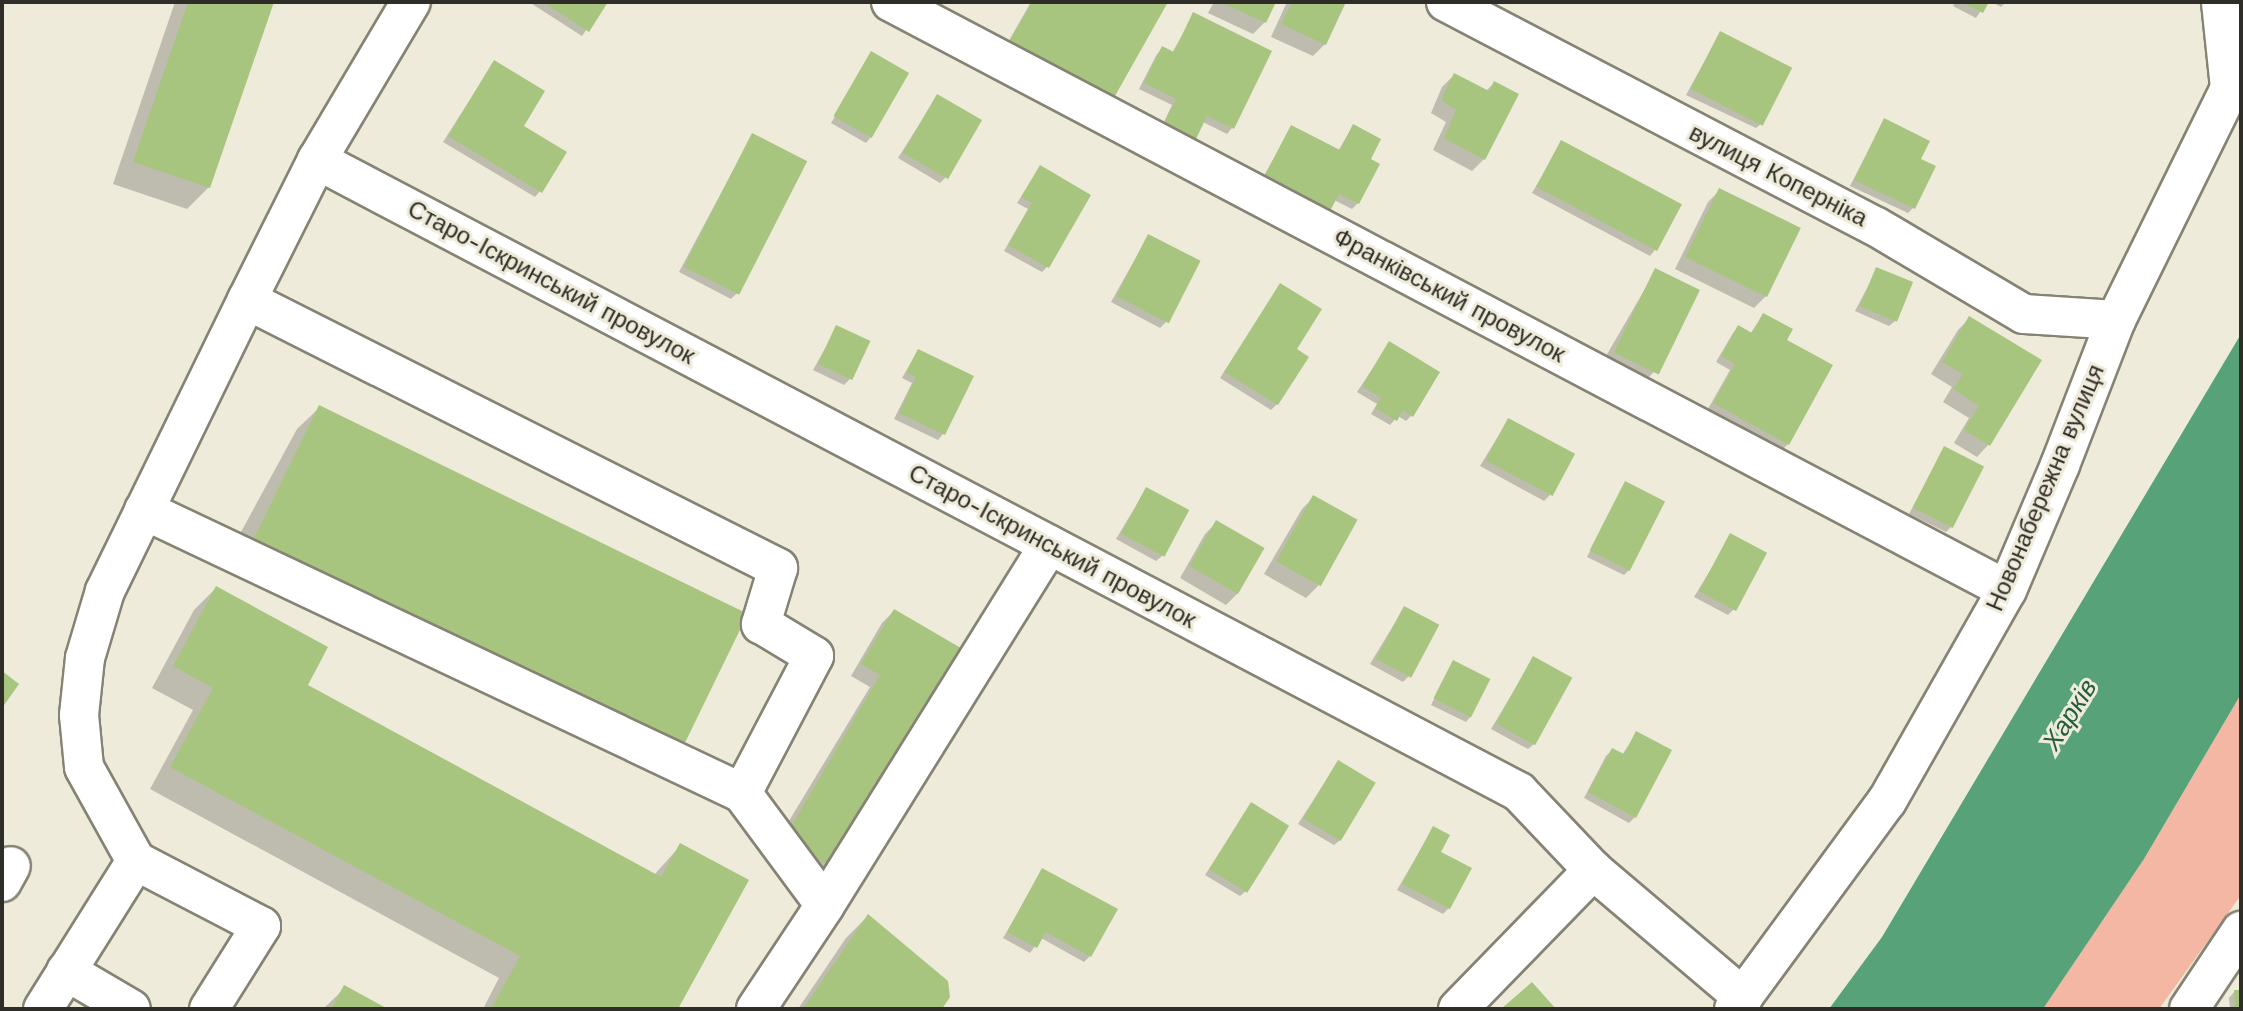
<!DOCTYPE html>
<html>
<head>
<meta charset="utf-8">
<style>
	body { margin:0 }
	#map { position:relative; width:2243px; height:1011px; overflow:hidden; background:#eeebda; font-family:"Work Sans",sans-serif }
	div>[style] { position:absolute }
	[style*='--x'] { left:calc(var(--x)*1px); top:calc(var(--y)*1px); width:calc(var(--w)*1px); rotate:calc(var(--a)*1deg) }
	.green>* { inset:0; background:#f3b7a4 }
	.water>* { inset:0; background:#57a278 }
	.shadow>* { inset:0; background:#0003 }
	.building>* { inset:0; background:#a7c57f; transform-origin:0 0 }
	.roads { filter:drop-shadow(2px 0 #868374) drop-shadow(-2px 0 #868374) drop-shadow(0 2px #868374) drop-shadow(0 -2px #868374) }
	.minor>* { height:38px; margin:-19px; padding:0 19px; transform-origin:19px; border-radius:19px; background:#fff }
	span { translate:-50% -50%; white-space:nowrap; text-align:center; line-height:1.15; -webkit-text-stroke:6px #eeebda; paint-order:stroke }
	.street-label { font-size:24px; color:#2e2d27 }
	.water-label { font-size:26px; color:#245c3f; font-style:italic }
	.frame { position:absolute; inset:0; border:4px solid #2e2d27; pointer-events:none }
</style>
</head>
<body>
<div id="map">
	<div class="green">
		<i style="clip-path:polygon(2241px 694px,2241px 895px,2159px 1009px,2043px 1009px,2144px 859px)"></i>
	</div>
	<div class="water">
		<i style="clip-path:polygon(2241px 334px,2241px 694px,2144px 859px,2043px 1009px,1829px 1009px,1882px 937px)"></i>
	</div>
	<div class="shadow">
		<i style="clip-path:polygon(175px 2px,272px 2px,209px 187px,187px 209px,113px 184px)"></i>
		<i style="clip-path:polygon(529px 2px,606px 2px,582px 36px)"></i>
		<i style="clip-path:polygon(1031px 2px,1166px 2px,1110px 102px,1003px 51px)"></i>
		<i style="clip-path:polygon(1214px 2px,1274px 2px,1265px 22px,1253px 34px,1208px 13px)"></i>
		<i style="clip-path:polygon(1287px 2px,1345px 2px,1325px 44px,1313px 56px,1271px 37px)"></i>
		<i style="clip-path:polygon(1955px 2px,1987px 2px,1976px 18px,1953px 6px)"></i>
		<i style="clip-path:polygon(1992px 2px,2006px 2px,2001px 7px)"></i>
		<i style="clip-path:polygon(1194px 14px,1232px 128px,1227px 134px,1203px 122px,1189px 144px,1160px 130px,1172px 105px,1139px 89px,1157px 54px,1163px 48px,1172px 53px)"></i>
		<i style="clip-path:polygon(1720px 33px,1762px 123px,1756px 128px,1686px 95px)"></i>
		<i style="clip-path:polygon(872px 54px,871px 137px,866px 143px,831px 123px)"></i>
		<i style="clip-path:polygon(494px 62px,522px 127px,540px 191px,535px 197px,443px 142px)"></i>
		<i style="clip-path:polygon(1454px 75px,1486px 91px,1494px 83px,1484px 159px,1472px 171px,1433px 150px,1446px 122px,1431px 113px,1442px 87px)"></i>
		<i style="clip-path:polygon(937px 96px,945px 178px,940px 183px,898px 158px)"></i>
		<i style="clip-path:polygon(1884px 120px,1918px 159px,1913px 208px,1908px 213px,1850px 186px)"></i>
		<i style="clip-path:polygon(1353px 126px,1369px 160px,1358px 203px,1352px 209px,1334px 200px,1323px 216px,1260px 183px,1291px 127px,1338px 151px)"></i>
		<i style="clip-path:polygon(752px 135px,737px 293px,731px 299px,679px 272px)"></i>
		<i style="clip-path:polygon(1562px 142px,1655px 250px,1650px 256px,1532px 193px)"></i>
		<i style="clip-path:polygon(1040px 168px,1047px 267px,1042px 272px,1004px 251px,1028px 209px,1017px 203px)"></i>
		<i style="clip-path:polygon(1720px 190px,1766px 296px,1754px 308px,1675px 269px,1708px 202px)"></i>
		<i style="clip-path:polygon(1148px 236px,1166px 322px,1160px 328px,1111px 302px)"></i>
		<i style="clip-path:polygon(1877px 269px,1895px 321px,1889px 326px,1855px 311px)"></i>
		<i style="clip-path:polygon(1656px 270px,1654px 372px,1648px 378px,1606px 356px)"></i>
		<i style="clip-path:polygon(1280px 285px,1294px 349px,1277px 404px,1271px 410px,1220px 378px)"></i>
		<i style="clip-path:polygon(1763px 315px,1785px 341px,1788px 444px,1782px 450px,1708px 409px,1730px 370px,1716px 362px,1733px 333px,1738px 327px,1750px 334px)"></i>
		<i style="clip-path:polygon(1970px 318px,1988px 445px,1977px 457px,1954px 443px,1969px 418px,1943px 402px,1952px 387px,1931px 374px,1958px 330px)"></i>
		<i style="clip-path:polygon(837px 327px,850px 379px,844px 385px,813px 370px)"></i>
		<i style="clip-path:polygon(1389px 344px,1411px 416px,1406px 421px,1398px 416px,1390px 425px,1371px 414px,1377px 404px,1357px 392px)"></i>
		<i style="clip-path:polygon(918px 351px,943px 434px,938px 440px,894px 419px,912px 383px,902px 378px)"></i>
		<i style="clip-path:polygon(319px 408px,746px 613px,222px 567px,297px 429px)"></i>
		<i style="clip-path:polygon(1508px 420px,1550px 495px,1544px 501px,1480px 466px)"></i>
		<i style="clip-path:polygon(1944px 448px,1952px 526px,1946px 532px,1909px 514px)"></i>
		<i style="clip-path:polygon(1625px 484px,1630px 569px,1624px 575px,1587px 557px)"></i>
		<i style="clip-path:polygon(1146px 489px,1162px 556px,1156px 561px,1116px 539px)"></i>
		<i style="clip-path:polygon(1314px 497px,1318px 586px,1306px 598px,1264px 574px,1302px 509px)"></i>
		<i style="clip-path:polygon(1217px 522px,1238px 593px,1226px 605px,1180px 578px,1205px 534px)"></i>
		<i style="clip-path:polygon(1731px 536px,1734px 609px,1728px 615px,1694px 597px)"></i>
		<i style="clip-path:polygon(216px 588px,305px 685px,654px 875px,681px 845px,746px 881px,676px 1009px,483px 1009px,499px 978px,150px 789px,193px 710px,152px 688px,194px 610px)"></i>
		<i style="clip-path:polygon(1404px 608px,1409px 676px,1403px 682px,1370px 664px)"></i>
		<i style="clip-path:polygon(894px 611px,964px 652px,832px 867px,815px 884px,775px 844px,870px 687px,851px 676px,882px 623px)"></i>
		<i style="clip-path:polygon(1533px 659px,1534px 744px,1528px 749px,1491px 729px)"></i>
		<i style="clip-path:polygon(1453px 663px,1471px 716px,1466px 722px,1431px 705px)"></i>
		<i style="clip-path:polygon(1637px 733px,1635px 817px,1629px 823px,1584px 798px,1606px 756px,1612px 750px,1622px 755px)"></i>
		<i style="clip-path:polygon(1338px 762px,1340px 840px,1334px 845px,1298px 824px)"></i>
		<i style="clip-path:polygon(1251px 805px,1246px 891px,1240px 896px,1205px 875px)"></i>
		<i style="clip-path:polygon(1433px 828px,1449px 908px,1443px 914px,1397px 890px)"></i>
		<i style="clip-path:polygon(1043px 870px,1090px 956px,1084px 962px,1041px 938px,1030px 953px,1003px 938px)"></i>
		<i style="clip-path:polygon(868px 916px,948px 997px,939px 1009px,798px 1009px,846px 938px)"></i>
		<i style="clip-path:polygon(345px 988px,384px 1009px,323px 1009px)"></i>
		<i style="clip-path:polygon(2234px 992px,2241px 992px,2241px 1009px,2230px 1009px,2229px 998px)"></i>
	</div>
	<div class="building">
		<i style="clip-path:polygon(188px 2px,274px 2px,210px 188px,133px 162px)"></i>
		<i style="clip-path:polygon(543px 2px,608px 2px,589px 32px)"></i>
		<i style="clip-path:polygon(1032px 2px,1168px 2px,1111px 103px,1007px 45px)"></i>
		<i style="clip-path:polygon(1220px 2px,1276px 2px,1266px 23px)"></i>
		<i style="clip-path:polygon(1292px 2px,1346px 2px,1326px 45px,1281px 24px)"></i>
		<i style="clip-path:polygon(1961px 2px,1989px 2px,1983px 13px)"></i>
		<i style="clip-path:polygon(1193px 12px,1272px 51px,1234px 129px,1207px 116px,1196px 139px,1164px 124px,1176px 99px,1144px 83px,1162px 46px,1174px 52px)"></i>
		<i style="left:1720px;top:31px;width:81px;height:65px;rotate:27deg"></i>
		<i style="left:871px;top:51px;width:44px;height:75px;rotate:30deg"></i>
		<i style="clip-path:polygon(494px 60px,545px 91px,524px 126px,567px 152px,542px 193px,448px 136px)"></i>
		<i style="clip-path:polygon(1454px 73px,1489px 91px,1494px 81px,1519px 94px,1485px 160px,1444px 138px,1456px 110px,1441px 100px)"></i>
		<i style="left:937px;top:94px;width:52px;height:68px;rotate:30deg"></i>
		<i style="clip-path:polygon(1884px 118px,1930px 141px,1921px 159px,1936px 166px,1915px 209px,1854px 180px)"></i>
		<i style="clip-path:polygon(1353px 124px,1381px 139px,1371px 159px,1380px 164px,1359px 204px,1339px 194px,1330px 211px,1264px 177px,1291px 125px,1340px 150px)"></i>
		<i style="left:752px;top:133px;width:62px;height:150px;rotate:27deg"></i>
		<i style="left:1561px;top:140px;width:137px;height:53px;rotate:28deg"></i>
		<i style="clip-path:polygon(1040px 165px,1091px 195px,1049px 268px,1008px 245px,1032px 203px,1021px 197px)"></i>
		<i style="left:1719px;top:188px;width:91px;height:77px;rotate:26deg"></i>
		<i style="left:1148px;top:234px;width:59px;height:70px;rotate:27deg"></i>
		<i style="left:1876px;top:267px;width:40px;height:43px;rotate:22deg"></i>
		<i style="left:1655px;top:268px;width:50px;height:94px;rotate:26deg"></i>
		<i style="clip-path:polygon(1280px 283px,1322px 309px,1297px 349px,1309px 357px,1278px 405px,1224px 372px)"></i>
		<i style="clip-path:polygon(1763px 313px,1793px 329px,1787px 340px,1833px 365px,1789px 445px,1713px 403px,1735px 364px,1721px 356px,1738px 325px,1752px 333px)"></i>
		<i style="clip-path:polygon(1969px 316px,2042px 360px,1990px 446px,1964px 430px,1979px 406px,1953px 389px,1963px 374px,1942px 362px)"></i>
		<i style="left:836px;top:325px;width:38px;height:43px;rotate:25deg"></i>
		<i style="clip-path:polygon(1389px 341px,1440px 372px,1413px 417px,1403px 410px,1397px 421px,1375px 408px,1381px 398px,1362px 386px)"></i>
		<i style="clip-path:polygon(918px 349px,974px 376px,945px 435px,899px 413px,916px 377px,906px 372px)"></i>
		<i style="left:319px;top:405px;width:477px;height:159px;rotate:26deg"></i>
		<i style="left:1508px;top:418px;width:76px;height:48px;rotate:28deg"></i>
		<i style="left:1944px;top:446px;width:45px;height:69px;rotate:27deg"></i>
		<i style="left:1625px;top:481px;width:45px;height:78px;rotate:27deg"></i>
		<i style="left:1146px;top:487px;width:49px;height:53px;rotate:28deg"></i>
		<i style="left:1313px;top:495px;width:51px;height:76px;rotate:29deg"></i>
		<i style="left:1216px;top:520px;width:56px;height:53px;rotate:30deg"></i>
		<i style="left:1730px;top:533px;width:42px;height:66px;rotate:28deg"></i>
		<i style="clip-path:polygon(216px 586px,328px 647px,308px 685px,661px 877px,680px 843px,749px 880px,678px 1009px,491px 1009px,520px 956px,170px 767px,213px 688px,173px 666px)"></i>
		<i style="left:1404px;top:606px;width:40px;height:60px;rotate:28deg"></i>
		<i style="clip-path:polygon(894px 609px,966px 651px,833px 868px,803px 850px,792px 825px,880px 675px,861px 664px)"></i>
		<i style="left:1533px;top:656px;width:45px;height:77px;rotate:29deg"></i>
		<i style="left:1453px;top:660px;width:42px;height:43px;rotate:27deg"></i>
		<i style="clip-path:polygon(2px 671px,19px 684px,2px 708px)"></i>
		<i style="clip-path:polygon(1636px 731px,1672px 750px,1636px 818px,1588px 792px,1612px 748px,1624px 754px)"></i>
		<i style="left:1338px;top:760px;width:44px;height:68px;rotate:31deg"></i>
		<i style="left:1251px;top:802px;width:45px;height:79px;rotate:32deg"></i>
		<i style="clip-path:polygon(1433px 826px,1450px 835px,1441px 852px,1472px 868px,1450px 909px,1402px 884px)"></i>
		<i style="clip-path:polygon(1042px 868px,1118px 909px,1091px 957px,1046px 932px,1037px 948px,1007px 932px)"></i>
		<i style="clip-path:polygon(868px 914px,948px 981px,950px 997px,942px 1009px,803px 1009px)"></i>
		<i style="clip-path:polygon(1532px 982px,1556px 1009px,1501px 1009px)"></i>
		<i style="clip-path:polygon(344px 985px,388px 1009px,331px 1009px)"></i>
		<i style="clip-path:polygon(2234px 990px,2241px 990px,2241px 1009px,2235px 1009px)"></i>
	</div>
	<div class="roads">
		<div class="minor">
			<i style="--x:891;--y:2;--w:1261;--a:27.78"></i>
			<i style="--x:1446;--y:2;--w:484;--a:27.6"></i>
			<i style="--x:1875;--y:226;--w:173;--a:30.6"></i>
			<i style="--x:2024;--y:314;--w:92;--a:3.7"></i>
			<i style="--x:317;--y:160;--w:1358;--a:27.73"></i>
			<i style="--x:1519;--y:792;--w:108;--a:46.5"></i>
			<i style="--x:1593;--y:870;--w:197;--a:40.3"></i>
			<i style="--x:247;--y:300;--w:595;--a:26.78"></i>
			<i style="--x:778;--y:568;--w:59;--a:106.9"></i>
			<i style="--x:761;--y:624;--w:62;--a:31.1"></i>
			<i style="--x:814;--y:656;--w:155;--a:117.7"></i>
			<i style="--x:144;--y:510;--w:662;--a:25.33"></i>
			<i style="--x:742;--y:793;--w:139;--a:53.5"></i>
			<i style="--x:2;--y:882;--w:18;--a:-61"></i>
			<i style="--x:66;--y:971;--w:75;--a:30.3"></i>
			<i style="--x:43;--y:1009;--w:175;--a:-57.9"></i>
			<i style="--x:209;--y:1009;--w:98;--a:-57.9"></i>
			<i style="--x:261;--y:926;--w:141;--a:-152.5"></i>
			<i style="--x:136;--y:861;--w:107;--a:-119"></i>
			<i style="--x:84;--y:767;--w:52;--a:-95.5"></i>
			<i style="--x:79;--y:715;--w:57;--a:-84"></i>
			<i style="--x:85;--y:658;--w:70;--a:-73.4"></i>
			<i style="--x:105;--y:591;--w:324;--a:-64"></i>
			<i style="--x:247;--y:300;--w:157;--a:-63.4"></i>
			<i style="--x:317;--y:160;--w:184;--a:-59.3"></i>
			<i style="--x:756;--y:1009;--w:125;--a:-56.4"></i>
			<i style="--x:825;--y:905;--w:424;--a:-58.1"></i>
			<i style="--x:1458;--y:1009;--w:194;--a:-45.8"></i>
			<i style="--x:1734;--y:1009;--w:258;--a:-53.7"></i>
			<i style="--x:1887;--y:801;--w:243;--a:-60.4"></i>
			<i style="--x:2007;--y:590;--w:136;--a:-67"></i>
			<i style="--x:2060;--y:465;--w:155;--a:-68.9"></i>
			<i style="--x:2116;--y:320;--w:258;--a:-63.8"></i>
			<i style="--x:2230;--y:88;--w:86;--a:-96"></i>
			<i style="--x:2189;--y:1009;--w:94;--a:-56.3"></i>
		</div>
	</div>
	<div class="street-label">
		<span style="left:1778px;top:176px;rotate:27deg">вулиця Коперніка</span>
		<span style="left:551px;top:283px;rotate:28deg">Старо-Іскринський провулок</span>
		<span style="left:1449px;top:296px;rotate:28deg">Франківський провулок</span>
		<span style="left:2046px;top:488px;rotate:-67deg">Новонабережна вулиця</span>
		<span style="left:1052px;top:547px;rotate:28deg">Старо-Іскринський провулок</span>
	</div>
	<div class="water-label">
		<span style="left:2070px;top:715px;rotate:-58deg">Харків</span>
	</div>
	<div class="frame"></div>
</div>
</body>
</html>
